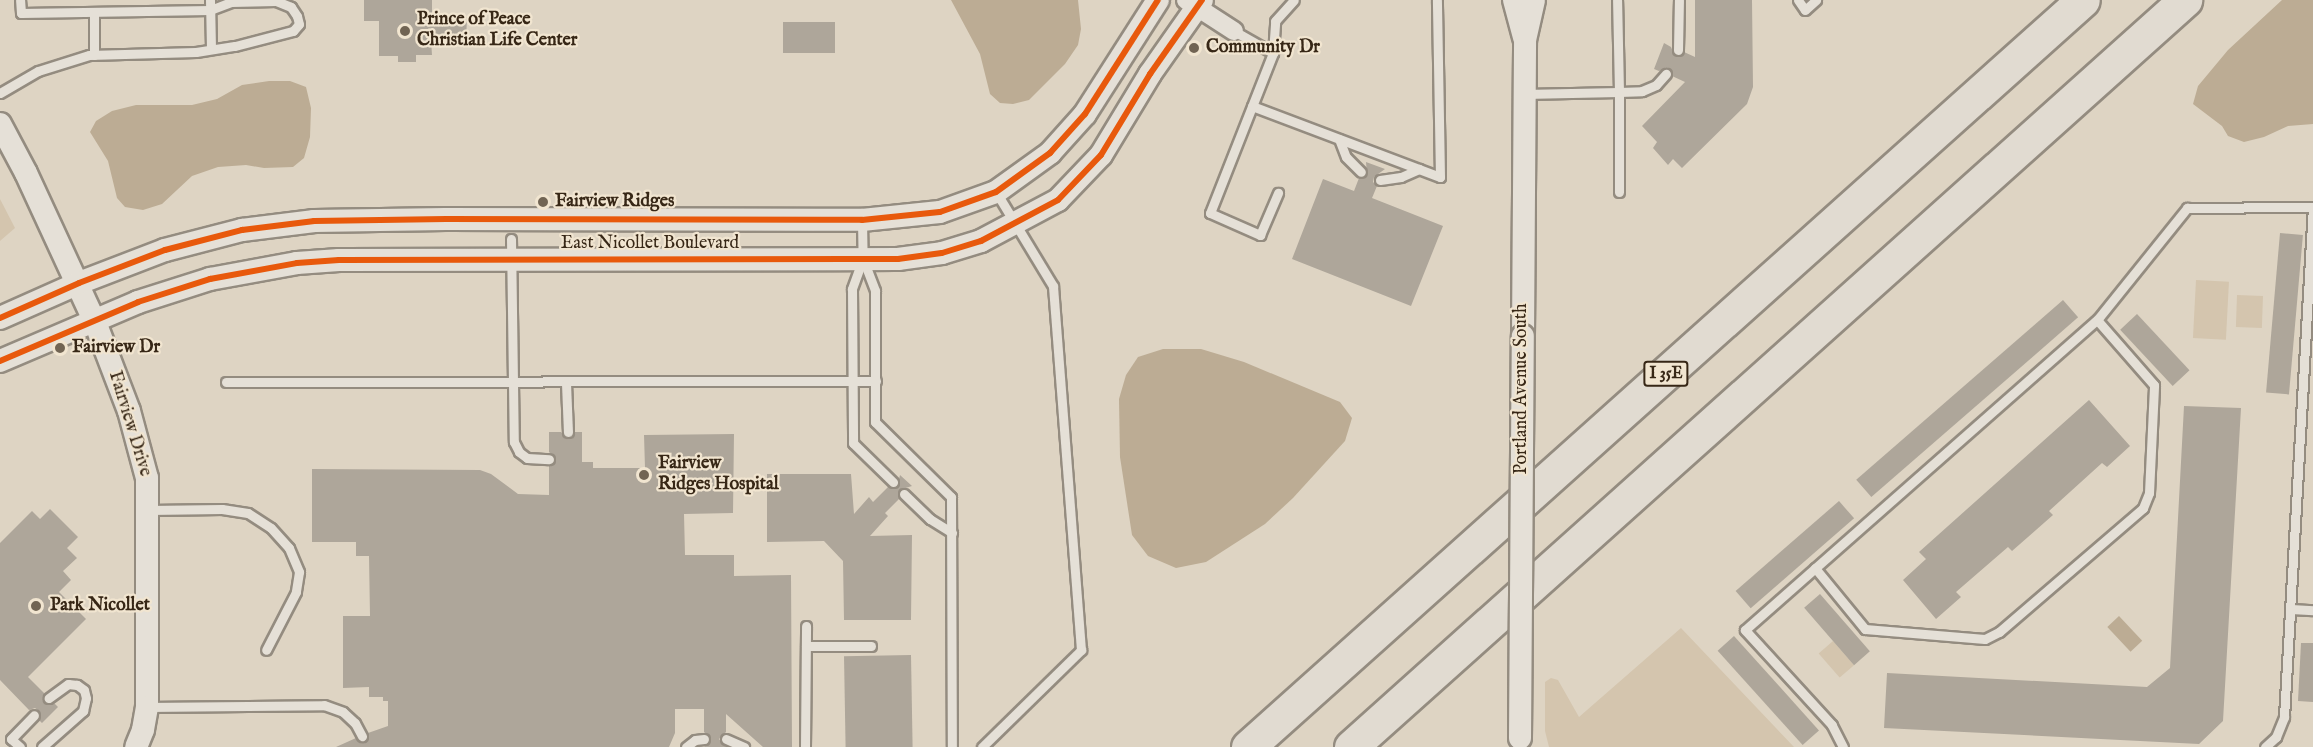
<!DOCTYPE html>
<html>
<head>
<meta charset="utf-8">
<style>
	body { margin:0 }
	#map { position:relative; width:2313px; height:747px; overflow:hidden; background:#ded4c3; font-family:"IM FELL English",serif }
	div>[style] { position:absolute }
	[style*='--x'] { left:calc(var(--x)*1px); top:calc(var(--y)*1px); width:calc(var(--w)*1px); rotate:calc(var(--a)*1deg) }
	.green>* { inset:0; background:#d4c5ae; transform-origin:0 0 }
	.water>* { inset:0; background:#bcac94; transform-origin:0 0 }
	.building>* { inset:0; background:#aea69a; transform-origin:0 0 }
	.roads { filter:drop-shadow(2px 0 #948c80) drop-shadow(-2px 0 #948c80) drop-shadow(0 2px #948c80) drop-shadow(0 -2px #948c80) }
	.service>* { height:9px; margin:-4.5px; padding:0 4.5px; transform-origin:4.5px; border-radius:4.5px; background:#e5e0d7 }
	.minor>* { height:18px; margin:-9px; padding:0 9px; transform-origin:9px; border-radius:9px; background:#e5e0d7 }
	.tertiary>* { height:22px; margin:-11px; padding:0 11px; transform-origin:11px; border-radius:11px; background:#e5e0d7 }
	.motorway>* { height:33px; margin:-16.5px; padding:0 16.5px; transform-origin:16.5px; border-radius:16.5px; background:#e1dbd1 }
	.bridges { filter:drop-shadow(2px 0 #948c80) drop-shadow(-2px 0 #948c80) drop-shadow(0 2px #948c80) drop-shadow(0 -2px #948c80) }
	.tertiary-bridge>* { height:22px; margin:-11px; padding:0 11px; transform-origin:11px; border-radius:11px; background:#e5e0d7 }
	.cycleway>* { height:6px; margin:-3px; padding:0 3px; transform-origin:3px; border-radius:3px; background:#e8590c }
	.dots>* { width:16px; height:16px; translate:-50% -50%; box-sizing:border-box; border:3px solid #f1e5d0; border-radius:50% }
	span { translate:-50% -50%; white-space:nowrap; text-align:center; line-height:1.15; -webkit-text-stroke:4.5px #f1e5d0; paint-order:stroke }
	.shield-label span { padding:2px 4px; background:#f1e5d0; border:2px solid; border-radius:4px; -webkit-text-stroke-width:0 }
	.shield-label { font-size:16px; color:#372716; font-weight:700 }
	.poi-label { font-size:18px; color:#372716; font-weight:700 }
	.left { translate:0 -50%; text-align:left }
	.street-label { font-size:18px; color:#372716 }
</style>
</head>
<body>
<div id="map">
	<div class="green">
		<i style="clip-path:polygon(0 199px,15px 228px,0 241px)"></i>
		<i style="left:2196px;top:280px;width:33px;height:58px;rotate:3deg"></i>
		<i style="left:2237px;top:295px;width:26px;height:32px;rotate:2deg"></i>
		<i style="clip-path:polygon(1681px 628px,1794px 747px,1549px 747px,1545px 731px,1545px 682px,1551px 678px,1558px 680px,1579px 717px)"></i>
		<i style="left:1833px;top:641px;width:32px;height:19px;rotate:49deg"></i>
	</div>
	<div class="water">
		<i style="clip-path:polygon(951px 0,1078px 0,1081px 29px,1078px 45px,1065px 64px,1029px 100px,1013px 104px,1000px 103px,990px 94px,980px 54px)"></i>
		<i style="clip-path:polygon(2282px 0,2313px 0,2313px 124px,2288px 126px,2264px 137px,2244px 142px,2228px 136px,2222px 126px,2193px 104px,2198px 86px,2228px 50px)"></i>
		<i style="clip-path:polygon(269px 81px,290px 81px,306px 87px,311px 108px,310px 137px,304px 158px,293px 167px,264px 168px,246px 165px,218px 167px,192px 176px,162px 204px,143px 210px,125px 207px,117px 198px,108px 161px,90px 132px,96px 121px,112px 111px,136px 105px,192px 105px,217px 99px,242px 85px)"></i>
		<i style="clip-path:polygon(1163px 349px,1201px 349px,1244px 362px,1340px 402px,1352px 418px,1345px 441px,1293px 498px,1265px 524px,1206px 562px,1176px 568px,1148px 556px,1132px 535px,1120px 457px,1119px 399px,1126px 375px,1138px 357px)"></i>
		<i style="left:2119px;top:616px;width:34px;height:16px;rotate:47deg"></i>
	</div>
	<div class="building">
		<i style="clip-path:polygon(364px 0,432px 0,432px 16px,467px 17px,466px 42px,431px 40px,432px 55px,416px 55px,416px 62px,398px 62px,398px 56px,379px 56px,379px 21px,364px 21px)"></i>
		<i style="clip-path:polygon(1695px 0,1752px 0,1753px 87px,1747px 104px,1682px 168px,1673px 159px,1668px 165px,1653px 148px,1657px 142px,1642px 126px,1685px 82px,1672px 76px,1668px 68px,1659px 71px,1654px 69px,1664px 43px,1671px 47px,1675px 56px,1681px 56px,1684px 52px,1695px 57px)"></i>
		<i style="left:783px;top:22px;width:52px;height:31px"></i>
		<i style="clip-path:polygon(1366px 162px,1385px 169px,1374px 177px,1373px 182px,1377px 186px,1372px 198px,1443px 226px,1411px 306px,1292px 259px,1323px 179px,1354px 191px,1359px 178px,1367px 174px)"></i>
		<i style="left:2280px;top:233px;width:23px;height:160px;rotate:5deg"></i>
		<i style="left:2063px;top:300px;width:23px;height:274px;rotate:49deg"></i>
		<i style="left:2137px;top:314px;width:77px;height:23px;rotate:47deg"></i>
		<i style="clip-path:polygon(2089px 400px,2130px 446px,2107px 467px,2102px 463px,2049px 511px,2053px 515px,2012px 551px,2008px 547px,1956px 592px,1961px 597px,1936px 619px,1903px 580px,1926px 559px,1919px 552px)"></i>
		<i style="clip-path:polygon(2184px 406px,2241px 408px,2223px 721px,2199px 744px,1884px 728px,1887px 673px,2147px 687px,2170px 668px)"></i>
		<i style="clip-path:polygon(549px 432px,561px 432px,568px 439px,575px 432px,582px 432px,582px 462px,593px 462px,593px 468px,645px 468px,644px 435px,734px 434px,733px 513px,684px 514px,685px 555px,734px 555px,734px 576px,791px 575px,792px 747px,763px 747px,726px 714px,726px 732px,719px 739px,726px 747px,704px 747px,711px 739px,704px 732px,704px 709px,675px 709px,675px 733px,669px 747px,336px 747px,356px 738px,365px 742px,368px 733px,388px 726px,388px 701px,383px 701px,383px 697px,369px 697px,369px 687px,343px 688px,343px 616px,370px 616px,369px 556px,356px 556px,356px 542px,312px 542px,312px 469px,480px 470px,491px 474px,518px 494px,549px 495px,549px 466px,556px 459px,549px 452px)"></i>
		<i style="clip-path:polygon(767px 474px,851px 474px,854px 514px,869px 497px,873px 502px,888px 487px,897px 487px,900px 475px,912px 486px,899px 490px,899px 499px,885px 513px,888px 516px,870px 536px,912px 535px,911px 620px,844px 620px,843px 561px,824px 541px,767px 542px)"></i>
		<i style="left:1839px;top:501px;width:23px;height:137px;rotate:49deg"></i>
		<i style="clip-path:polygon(50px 509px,78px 537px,67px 548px,77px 558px,63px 571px,71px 580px,59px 592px,86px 619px,28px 677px,44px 693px,44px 702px,54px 703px,58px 707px,42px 723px,39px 720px,39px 711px,35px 708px,29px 710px,0 680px,0 543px,32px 511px,40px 519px)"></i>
		<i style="left:1820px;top:594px;width:76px;height:21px;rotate:49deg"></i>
		<i style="left:1734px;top:636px;width:127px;height:22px;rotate:48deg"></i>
		<i style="clip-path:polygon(2301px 643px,2313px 643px,2313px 702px,2298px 701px)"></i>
		<i style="left:911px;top:655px;width:92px;height:67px;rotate:89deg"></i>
	</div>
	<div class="roads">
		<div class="service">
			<i style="--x:210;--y:0;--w:49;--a:88.8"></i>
			<i style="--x:1798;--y:0;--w:12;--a:55"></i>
			<i style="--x:1805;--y:10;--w:15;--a:-42"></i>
			<i style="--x:94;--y:12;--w:43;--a:90"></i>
			<i style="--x:1234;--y:31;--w:45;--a:29.4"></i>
			<i style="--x:1273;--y:53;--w:172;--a:111.5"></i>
			<i style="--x:1210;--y:213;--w:55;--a:23.7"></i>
			<i style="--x:1260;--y:235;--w:46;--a:-66.8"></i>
			<i style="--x:1678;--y:50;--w:50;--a:-88.9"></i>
			<i style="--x:1273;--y:53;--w:32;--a:-86"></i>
			<i style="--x:1275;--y:21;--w:28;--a:-48"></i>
			<i style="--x:0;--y:93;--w:44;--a:-30.1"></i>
			<i style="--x:38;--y:71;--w:53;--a:-17.4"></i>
			<i style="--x:89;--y:55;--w:107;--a:-1.6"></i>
			<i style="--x:196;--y:52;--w:39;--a:-9"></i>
			<i style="--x:235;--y:46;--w:60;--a:-14.5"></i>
			<i style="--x:293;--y:31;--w:9;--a:-49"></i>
			<i style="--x:299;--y:24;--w:8;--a:-104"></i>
			<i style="--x:297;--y:16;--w:11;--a:-124"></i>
			<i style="--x:291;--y:7;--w:16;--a:-158"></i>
			<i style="--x:276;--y:1;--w:45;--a:178.7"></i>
			<i style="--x:231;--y:2;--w:22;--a:159"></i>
			<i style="--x:210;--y:10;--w:189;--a:179.1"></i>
			<i style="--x:21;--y:13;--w:13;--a:-94"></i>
			<i style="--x:1524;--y:94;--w:95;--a:-1.2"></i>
			<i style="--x:1619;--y:92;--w:92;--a:-91.2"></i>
			<i style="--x:1252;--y:106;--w:201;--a:20.7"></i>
			<i style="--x:1440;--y:177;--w:177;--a:-91"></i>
			<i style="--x:1339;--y:139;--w:19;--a:69"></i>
			<i style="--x:1346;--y:157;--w:21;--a:45"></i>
			<i style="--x:1380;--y:180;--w:21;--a:-8"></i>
			<i style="--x:1401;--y:177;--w:20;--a:-24"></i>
			<i style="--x:1619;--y:192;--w:100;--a:-90"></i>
			<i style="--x:1619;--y:92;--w:23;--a:-2"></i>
			<i style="--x:1642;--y:91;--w:15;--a:-23"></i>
			<i style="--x:1656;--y:85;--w:15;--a:-48"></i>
			<i style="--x:862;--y:220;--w:39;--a:89"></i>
			<i style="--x:863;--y:259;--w:34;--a:69"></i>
			<i style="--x:875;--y:291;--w:131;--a:90"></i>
			<i style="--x:875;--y:422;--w:107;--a:44.6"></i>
			<i style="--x:951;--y:497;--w:250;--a:89.8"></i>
			<i style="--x:511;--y:239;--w:203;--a:89.2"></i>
			<i style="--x:514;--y:442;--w:11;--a:63"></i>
			<i style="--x:519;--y:452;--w:10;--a:37"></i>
			<i style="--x:527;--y:458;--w:22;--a:3"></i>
			<i style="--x:862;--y:261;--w:30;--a:110"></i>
			<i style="--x:852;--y:289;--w:154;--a:89.6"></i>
			<i style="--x:853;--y:443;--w:56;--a:44.3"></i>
			<i style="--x:226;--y:382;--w:650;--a:-0.09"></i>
			<i style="--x:566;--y:383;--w:49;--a:87.7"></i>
			<i style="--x:904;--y:494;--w:36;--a:44"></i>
			<i style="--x:930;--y:519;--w:26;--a:32"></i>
			<i style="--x:149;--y:510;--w:73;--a:-0.8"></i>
			<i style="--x:222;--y:509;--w:26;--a:9"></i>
			<i style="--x:248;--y:513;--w:27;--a:33"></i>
			<i style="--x:271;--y:528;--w:27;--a:48"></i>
			<i style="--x:289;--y:548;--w:26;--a:67"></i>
			<i style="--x:299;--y:572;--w:20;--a:99"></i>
			<i style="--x:296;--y:592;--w:65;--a:117.3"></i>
			<i style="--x:1815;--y:568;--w:79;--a:50.7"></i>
			<i style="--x:1865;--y:629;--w:120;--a:4.8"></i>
			<i style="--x:1985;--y:639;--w:16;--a:-27"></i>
			<i style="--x:1999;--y:632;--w:190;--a:-40.7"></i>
			<i style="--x:2143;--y:508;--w:16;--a:-68"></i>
			<i style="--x:2149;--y:493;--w:108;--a:-87.3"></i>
			<i style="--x:2154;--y:385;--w:86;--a:-131.2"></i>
			<i style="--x:2291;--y:609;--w:22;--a:3"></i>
			<i style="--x:806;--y:646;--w:65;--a:0"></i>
			<i style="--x:147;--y:707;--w:177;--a:-0.6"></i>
			<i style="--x:324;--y:705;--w:20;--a:20"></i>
			<i style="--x:343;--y:712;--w:16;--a:43"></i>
			<i style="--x:355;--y:723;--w:15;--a:62"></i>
			<i style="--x:726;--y:739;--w:20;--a:24"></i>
			<i style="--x:20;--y:747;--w:12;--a:-138"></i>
			<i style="--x:11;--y:739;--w:33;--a:-46"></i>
			<i style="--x:42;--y:747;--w:55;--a:-41.3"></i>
			<i style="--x:83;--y:711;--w:13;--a:-77"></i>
			<i style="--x:86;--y:698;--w:8;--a:-104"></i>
			<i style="--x:84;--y:690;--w:9;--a:-144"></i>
			<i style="--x:77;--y:685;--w:9;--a:-174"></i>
			<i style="--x:68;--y:684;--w:24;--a:144"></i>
			<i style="--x:686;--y:747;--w:11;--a:-38"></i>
			<i style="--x:695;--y:740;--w:9;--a:-6"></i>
			<i style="--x:805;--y:747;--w:121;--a:-89.5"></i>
			<i style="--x:982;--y:747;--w:139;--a:-44.4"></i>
			<i style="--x:1081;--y:650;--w:365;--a:-94.4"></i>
			<i style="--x:1053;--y:286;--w:110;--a:-121.2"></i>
			<i style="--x:1843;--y:747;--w:25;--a:-117"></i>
			<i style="--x:1832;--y:725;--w:129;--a:-132.5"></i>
			<i style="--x:1745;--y:630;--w:469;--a:-41.4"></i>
			<i style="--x:2097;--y:320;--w:144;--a:-51.2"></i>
			<i style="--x:2187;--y:208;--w:126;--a:-0.5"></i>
			<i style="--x:2265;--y:747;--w:15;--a:-42"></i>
			<i style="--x:2276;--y:737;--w:22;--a:-68"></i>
			<i style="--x:2284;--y:717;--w:511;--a:-86.75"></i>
		</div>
		<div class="minor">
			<i style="--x:1186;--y:0;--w:57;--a:32.9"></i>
		</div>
		<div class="tertiary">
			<i style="--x:1514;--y:0;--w:39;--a:75"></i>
			<i style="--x:0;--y:124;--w:55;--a:62"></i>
			<i style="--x:26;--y:173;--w:164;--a:65.2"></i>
			<i style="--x:95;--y:322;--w:95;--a:69.1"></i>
			<i style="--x:129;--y:411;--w:69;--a:75"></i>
			<i style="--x:147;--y:478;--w:229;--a:90"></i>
			<i style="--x:147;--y:707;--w:23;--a:100"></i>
			<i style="--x:143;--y:730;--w:18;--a:112"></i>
			<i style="--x:0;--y:318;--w:86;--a:-23.9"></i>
			<i style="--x:79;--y:283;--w:92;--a:-21"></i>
			<i style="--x:165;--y:250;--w:80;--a:-14.6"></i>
			<i style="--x:242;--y:230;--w:73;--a:-7.1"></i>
			<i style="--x:314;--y:221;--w:132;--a:-0.9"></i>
			<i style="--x:446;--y:219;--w:416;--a:0.1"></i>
			<i style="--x:862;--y:220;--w:78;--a:-5.9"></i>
			<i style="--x:940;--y:212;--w:59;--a:-19.7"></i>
			<i style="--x:996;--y:192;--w:67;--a:-35.8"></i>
			<i style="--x:1050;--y:153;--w:52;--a:-48.1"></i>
			<i style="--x:1085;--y:114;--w:135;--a:-57.4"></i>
			<i style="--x:1523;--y:336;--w:296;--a:-89.6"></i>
			<i style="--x:1525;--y:40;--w:41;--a:-77.3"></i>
			<i style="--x:0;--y:361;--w:150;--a:-23.1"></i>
			<i style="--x:138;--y:302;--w:76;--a:-17.7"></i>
			<i style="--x:210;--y:279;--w:88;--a:-10.4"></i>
			<i style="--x:297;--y:263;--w:42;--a:-4.1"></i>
			<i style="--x:339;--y:260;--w:559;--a:-0.1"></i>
			<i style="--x:898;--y:259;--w:44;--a:-7.8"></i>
			<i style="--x:942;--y:253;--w:41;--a:-17.1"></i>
			<i style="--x:981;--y:241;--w:87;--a:-28"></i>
			<i style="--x:1058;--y:200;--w:62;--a:-46.3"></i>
			<i style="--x:1101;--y:155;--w:95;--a:-58.8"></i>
			<i style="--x:1150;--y:74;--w:90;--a:-54.9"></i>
		</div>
		<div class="motorway">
			<i style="--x:1248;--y:747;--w:1120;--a:-41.82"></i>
			<i style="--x:1351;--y:747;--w:1120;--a:-41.85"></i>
		</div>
	</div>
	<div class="bridges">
		<div class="tertiary-bridge">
			<i style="--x:1520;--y:738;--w:402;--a:-89.6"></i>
		</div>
	</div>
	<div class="cycleway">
		<i style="--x:0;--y:318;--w:86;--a:-23.9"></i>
		<i style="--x:79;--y:283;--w:92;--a:-21"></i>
		<i style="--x:165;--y:250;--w:80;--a:-14.6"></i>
		<i style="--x:242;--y:230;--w:73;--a:-7.1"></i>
		<i style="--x:314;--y:221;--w:132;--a:-0.9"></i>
		<i style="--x:446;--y:219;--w:416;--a:0.1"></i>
		<i style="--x:862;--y:220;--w:78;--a:-5.9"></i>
		<i style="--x:940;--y:212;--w:59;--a:-19.7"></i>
		<i style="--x:996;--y:192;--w:67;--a:-35.8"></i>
		<i style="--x:1050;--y:153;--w:52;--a:-48.1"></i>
		<i style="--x:1085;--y:114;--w:135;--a:-57.4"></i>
		<i style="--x:0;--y:361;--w:150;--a:-23.1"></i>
		<i style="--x:138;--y:302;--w:76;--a:-17.7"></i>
		<i style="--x:210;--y:279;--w:88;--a:-10.4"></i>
		<i style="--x:297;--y:263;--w:42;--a:-4.1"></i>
		<i style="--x:339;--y:260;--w:559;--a:-0.1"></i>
		<i style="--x:898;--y:259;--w:44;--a:-7.8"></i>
		<i style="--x:942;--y:253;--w:41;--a:-17.1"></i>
		<i style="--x:981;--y:241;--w:87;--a:-28"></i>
		<i style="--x:1058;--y:200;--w:62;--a:-46.3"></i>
		<i style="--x:1101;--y:155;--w:95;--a:-58.8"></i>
		<i style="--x:1150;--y:74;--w:90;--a:-54.9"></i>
	</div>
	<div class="dots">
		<i style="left:405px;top:31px;background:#716453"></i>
		<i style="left:1194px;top:48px;background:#716453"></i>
		<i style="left:543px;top:202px;background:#716453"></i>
		<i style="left:60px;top:348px;background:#716453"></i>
		<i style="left:644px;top:475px;background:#716453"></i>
		<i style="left:36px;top:606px;background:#716453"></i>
	</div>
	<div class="shield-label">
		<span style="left:1666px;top:374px">I 35E</span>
	</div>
	<div class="poi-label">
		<span class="left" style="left:417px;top:31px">Prince of Peace<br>Christian Life Center</span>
		<span class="left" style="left:1206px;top:48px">Community Dr</span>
		<span class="left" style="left:555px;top:202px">Fairview Ridges</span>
		<span class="left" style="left:72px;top:348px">Fairview Dr</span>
		<span class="left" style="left:658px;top:475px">Fairview<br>Ridges Hospital</span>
		<span class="left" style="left:50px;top:606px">Park Nicollet</span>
	</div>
	<div class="street-label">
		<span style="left:650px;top:244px">East Nicollet Boulevard</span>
		<span style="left:1522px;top:389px;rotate:-90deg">Portland Avenue South</span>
		<span style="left:129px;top:424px;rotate:73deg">Fairview Drive</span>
	</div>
</div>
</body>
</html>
